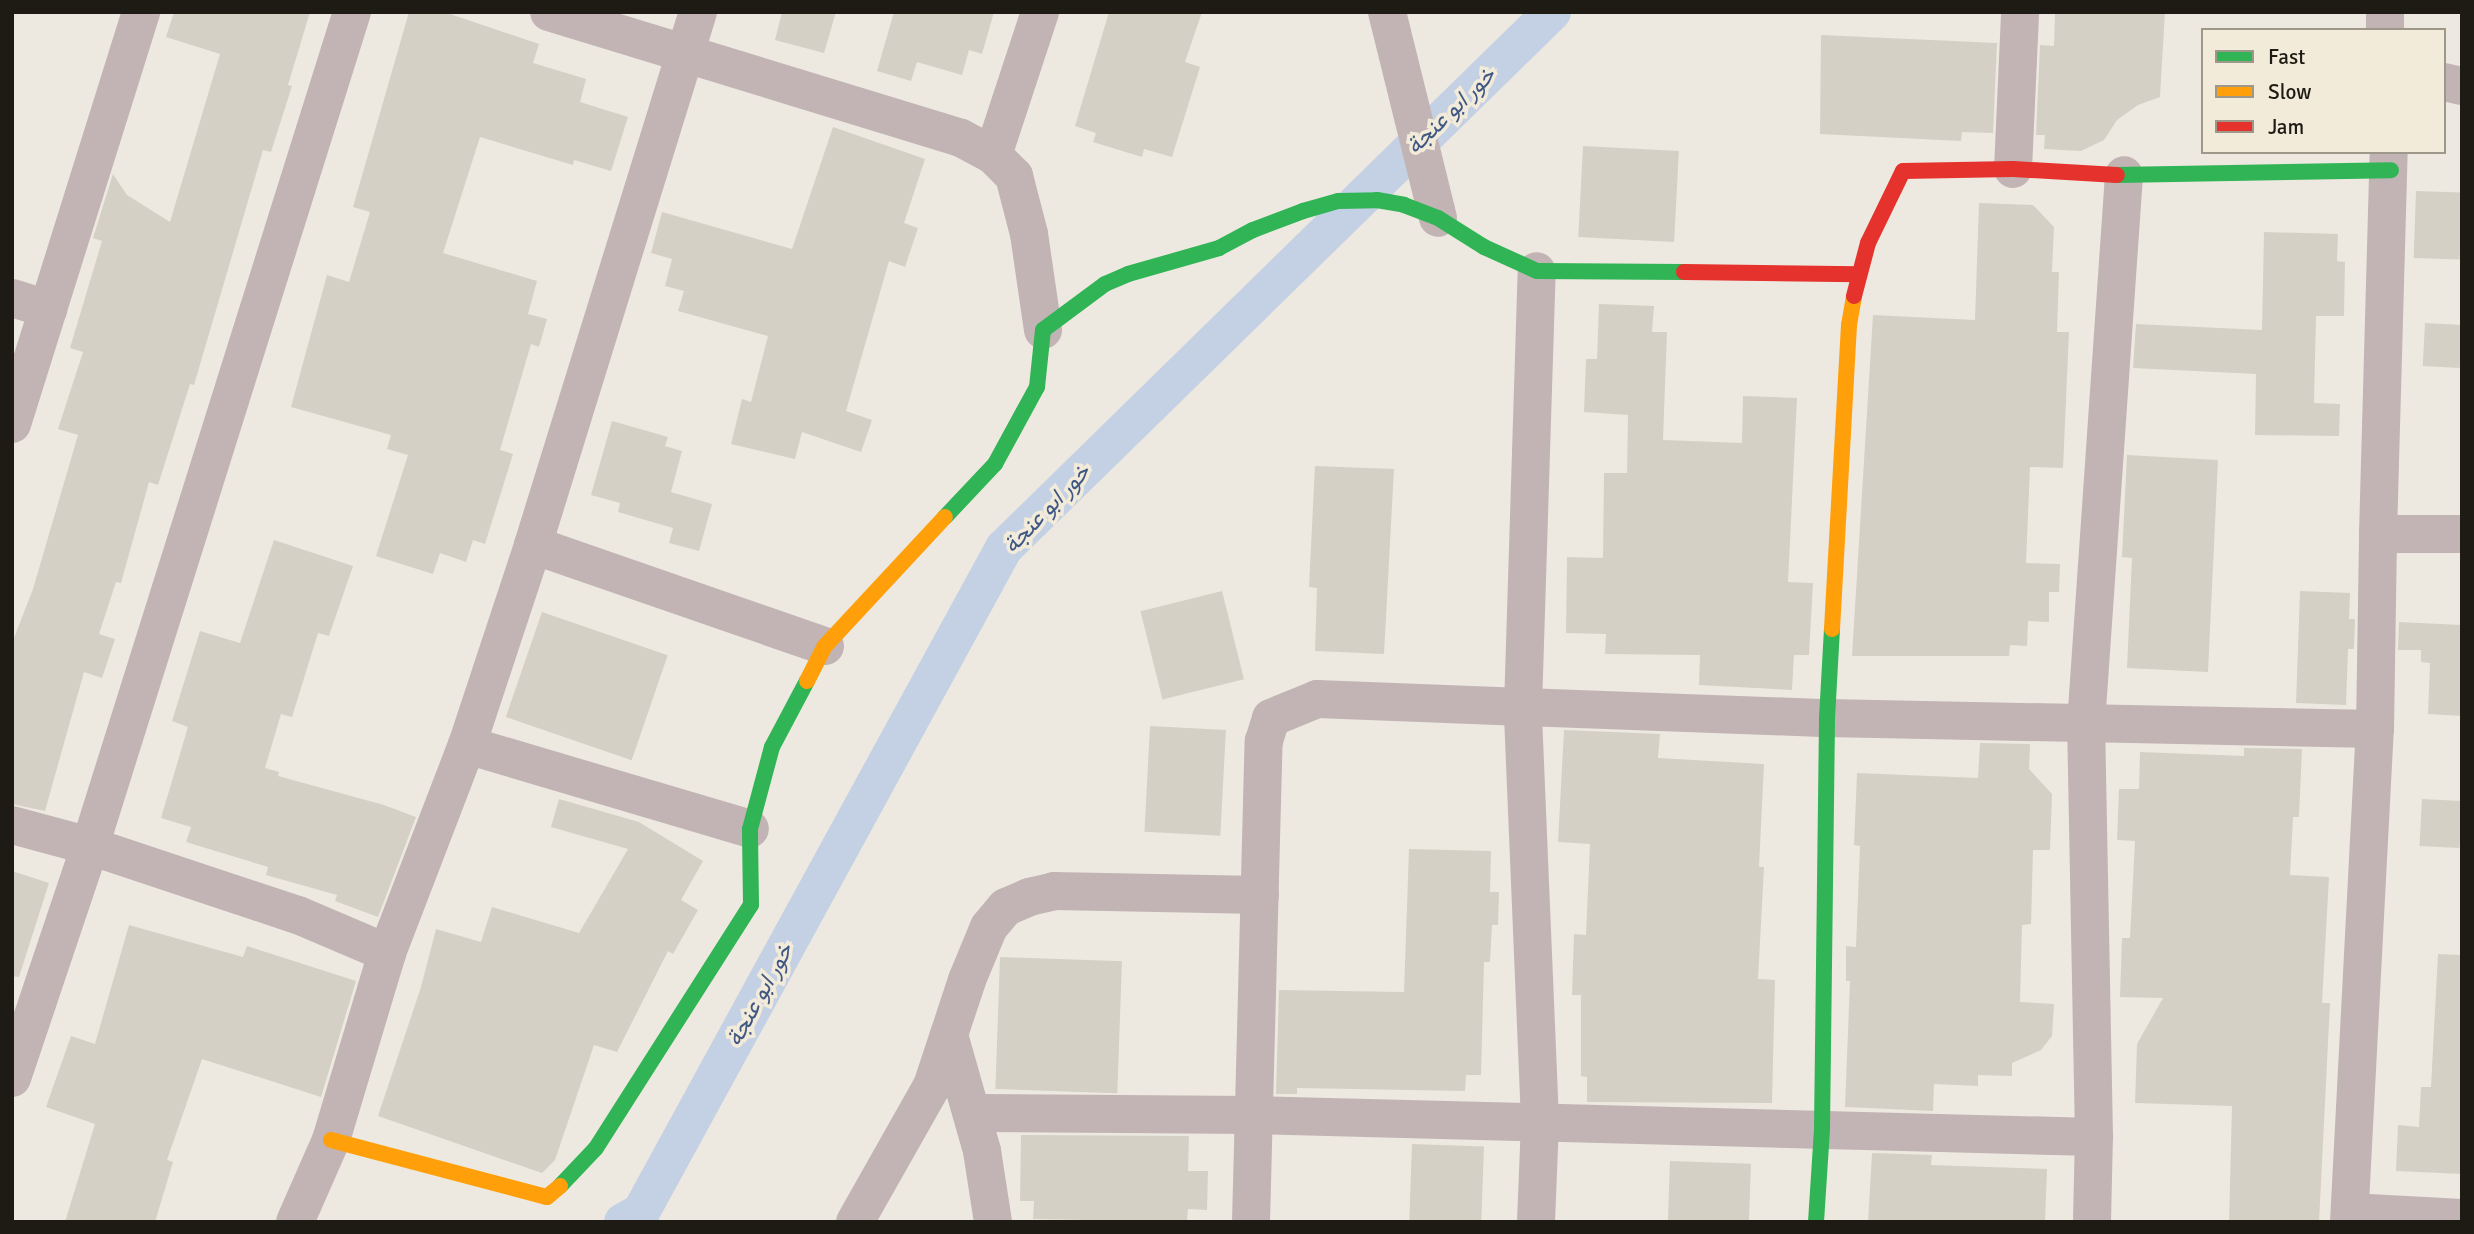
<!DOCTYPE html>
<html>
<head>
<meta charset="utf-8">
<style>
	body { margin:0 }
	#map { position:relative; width:2474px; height:1234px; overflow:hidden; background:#ede9e0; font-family:Signika,Vazirmatn,sans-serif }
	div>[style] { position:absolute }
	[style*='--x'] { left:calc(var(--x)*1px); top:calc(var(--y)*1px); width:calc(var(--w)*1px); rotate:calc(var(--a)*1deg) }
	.canal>* { height:38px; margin:-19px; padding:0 19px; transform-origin:19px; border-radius:19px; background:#c4d0e3 }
	.building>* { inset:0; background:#d5d0c6; transform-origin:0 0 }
	.street>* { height:38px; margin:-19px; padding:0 19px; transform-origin:19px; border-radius:19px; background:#c2b4b5 }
	.fast>* { height:16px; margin:-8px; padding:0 8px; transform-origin:8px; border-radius:8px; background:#30b455 }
	.slow>* { height:16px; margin:-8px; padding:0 8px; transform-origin:8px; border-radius:8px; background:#ff9f0a }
	.jam>* { height:16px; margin:-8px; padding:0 8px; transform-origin:8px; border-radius:8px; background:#e5322d }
	span { translate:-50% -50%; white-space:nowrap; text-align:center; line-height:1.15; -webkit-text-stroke:7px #f3ebda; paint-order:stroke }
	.water-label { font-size:23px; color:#3e5783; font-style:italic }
	.frame { position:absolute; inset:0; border:14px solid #1e1b15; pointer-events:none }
	.legend { position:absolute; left:2201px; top:28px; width:245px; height:126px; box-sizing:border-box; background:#f3ebda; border:2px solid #9e988b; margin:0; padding:9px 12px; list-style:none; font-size:21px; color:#1e1b15 }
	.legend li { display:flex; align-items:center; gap:14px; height:35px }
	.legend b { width:35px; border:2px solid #9e988b }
</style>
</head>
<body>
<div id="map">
	<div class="canal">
		<i style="--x:623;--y:1222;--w:21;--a:-29"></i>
		<i style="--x:641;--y:1212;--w:757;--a:-61.34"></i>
		<i style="--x:1004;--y:548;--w:767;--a:-44.37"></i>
	</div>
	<div class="building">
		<i style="clip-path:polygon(174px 12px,310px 12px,288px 85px,292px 86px,271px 152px,263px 150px,194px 385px,190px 384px,158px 485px,149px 482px,121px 583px,116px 582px,99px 634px,115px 639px,102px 678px,84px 672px,45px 811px,12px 804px,12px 643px,33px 589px,78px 435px,58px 429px,83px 352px,70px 348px,102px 241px,93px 238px,113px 174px,127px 195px,170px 222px,220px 54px,166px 37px)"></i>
		<i style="clip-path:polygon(409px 12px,444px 12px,539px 44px,533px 63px,586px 79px,580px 102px,628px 117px,611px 171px,574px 160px,573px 165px,480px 137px,443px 253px,537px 281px,528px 314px,547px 319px,539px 347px,531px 344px,500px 450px,513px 454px,485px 544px,473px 540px,466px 562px,440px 553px,433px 574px,376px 556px,408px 455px,387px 449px,391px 435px,291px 407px,327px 275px,349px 282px,370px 212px,353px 207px)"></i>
		<i style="clip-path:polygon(782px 12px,836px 12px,824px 53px,775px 40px)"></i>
		<i style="clip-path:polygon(894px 12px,994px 12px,982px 54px,969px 50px,962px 75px,917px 62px,911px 81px,877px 71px)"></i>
		<i style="clip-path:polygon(1109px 12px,1202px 12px,1185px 62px,1200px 67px,1172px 157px,1144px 149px,1142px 157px,1093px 142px,1096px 133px,1075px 126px)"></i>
		<i style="clip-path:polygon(2055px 12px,2165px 12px,2160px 97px,2138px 105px,2117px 120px,2104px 140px,2081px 151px,2044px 149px,2045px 135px,2036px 135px,2040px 45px,2054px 46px)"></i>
		<i style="clip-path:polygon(1821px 35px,1997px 43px,1993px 133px,1962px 132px,1961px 141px,1820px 134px)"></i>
		<i style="clip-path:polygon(833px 127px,925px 159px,904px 223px,918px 228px,905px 267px,889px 261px,846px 411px,872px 420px,861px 452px,802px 432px,795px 459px,731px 444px,742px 399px,751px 402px,768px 336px,678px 311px,684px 291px,665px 286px,672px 259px,651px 253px,662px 212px,792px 249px)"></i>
		<i style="left:1583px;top:146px;width:96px;height:91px;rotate:3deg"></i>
		<i style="left:2416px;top:191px;width:46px;height:67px;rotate:2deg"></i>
		<i style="clip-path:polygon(1979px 203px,2033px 205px,2054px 227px,2052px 272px,2059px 272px,2057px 332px,2069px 332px,2063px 468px,2030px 467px,2026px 563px,2060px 564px,2059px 592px,2049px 592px,2049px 622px,2028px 621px,2027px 646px,2010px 645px,2009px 656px,1852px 656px,1873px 315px,1975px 320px)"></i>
		<i style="clip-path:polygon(2264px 232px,2338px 234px,2337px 261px,2345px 262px,2344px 316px,2316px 316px,2314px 403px,2340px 404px,2339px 436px,2255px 435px,2256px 374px,2133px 368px,2136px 324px,2262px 330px)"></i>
		<i style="clip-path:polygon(1599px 304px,1654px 306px,1652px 332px,1667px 332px,1663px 440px,1742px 443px,1743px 396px,1797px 398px,1788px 582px,1813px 583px,1809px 655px,1794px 655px,1792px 690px,1699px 685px,1700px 655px,1605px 654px,1606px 634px,1566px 633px,1567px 557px,1603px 558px,1604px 473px,1627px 473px,1628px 415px,1584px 412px,1586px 359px,1597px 359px)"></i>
		<i style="left:2425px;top:323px;width:37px;height:43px;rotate:3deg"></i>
		<i style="clip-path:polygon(612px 421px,668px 437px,665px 446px,682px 451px,671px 492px,712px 504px,699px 551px,669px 543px,673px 528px,618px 512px,620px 503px,591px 495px)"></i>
		<i style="clip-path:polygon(2127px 455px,2218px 460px,2208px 672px,2127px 668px,2132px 558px,2122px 557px)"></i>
		<i style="clip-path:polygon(1315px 466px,1394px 469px,1384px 654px,1315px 651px,1317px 588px,1309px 587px)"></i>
		<i style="clip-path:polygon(274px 540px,353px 566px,329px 636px,318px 633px,292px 717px,281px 714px,265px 768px,279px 772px,278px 776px,384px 805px,416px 817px,378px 917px,335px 901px,337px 895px,266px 875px,268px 867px,186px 842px,191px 827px,161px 818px,188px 727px,172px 721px,200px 631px,240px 643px)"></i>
		<i style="left:1222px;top:591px;width:91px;height:84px;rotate:76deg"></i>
		<i style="clip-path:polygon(2300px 591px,2350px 593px,2349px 619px,2355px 619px,2354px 649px,2348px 649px,2346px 705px,2296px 703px)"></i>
		<i style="left:542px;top:612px;width:133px;height:111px;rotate:19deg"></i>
		<i style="clip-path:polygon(2399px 622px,2462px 625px,2462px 716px,2428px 714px,2430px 663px,2421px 662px,2421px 650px,2398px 650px)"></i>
		<i style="left:1150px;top:726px;width:76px;height:106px;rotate:3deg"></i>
		<i style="clip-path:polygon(1564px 730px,1660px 734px,1658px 758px,1764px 764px,1759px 867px,1764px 867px,1758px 979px,1775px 980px,1772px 1103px,1587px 1102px,1587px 1077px,1581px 1076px,1581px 995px,1572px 995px,1574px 934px,1586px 935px,1590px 844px,1558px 842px)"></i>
		<i style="clip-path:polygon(1980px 743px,2030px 744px,2029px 769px,2052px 794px,2050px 850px,2033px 850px,2031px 924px,2022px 925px,2020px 1002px,2054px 1004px,2052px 1036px,2041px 1050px,2012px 1063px,2012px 1076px,1978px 1075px,1978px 1086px,1934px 1084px,1933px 1111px,1845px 1107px,1850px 981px,1846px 981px,1846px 946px,1856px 947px,1860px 846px,1854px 845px,1857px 773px,1978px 778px)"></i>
		<i style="clip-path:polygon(2244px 748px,2302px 749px,2299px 817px,2293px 817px,2290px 875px,2329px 877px,2322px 1003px,2330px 1003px,2319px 1222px,2229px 1222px,2232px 1106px,2135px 1103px,2137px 1044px,2163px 998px,2120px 997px,2122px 938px,2130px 938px,2135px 841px,2117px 840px,2119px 789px,2139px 789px,2140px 752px,2244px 756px)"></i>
		<i style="clip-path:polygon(559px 799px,639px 822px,703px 861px,681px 900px,698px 910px,673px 954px,668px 951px,617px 1052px,594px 1045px,555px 1160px,542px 1173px,378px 1116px,421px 987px,436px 929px,481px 942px,492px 907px,579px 933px,628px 849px,551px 827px)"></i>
		<i style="left:2422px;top:799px;width:40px;height:47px;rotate:3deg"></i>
		<i style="clip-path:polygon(1409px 849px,1491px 851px,1490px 892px,1499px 892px,1498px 925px,1492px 925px,1490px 962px,1484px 962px,1481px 1075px,1466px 1075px,1465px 1091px,1297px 1088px,1297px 1094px,1276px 1094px,1279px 990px,1404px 992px)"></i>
		<i style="clip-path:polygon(12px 871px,49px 883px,19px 977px,12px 976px)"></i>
		<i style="clip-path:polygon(129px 925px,243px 957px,247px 946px,356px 981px,321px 1097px,202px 1059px,167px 1160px,173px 1162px,155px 1222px,65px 1222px,95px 1124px,46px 1107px,71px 1036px,95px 1044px)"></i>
		<i style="clip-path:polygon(2438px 954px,2462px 955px,2462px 1174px,2396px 1171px,2398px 1125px,2419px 1127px,2421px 1087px,2431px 1087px)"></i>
		<i style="left:1000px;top:957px;width:122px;height:132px;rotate:2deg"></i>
		<i style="clip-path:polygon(1021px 1135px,1189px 1136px,1188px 1171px,1208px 1171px,1207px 1210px,1188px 1209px,1187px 1222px,1033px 1219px,1034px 1201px,1020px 1201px)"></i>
		<i style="left:1412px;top:1144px;width:72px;height:78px;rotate:2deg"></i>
		<i style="clip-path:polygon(1872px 1153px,1932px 1155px,1931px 1165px,2047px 1169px,2045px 1222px,1868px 1222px)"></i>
		<i style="left:1670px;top:1161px;width:81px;height:61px;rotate:2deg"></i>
	</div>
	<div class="street">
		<i style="--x:549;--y:12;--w:431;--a:17"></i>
		<i style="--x:961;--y:138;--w:36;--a:28"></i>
		<i style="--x:993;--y:155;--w:30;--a:45"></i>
		<i style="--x:1014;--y:176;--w:60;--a:75.5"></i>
		<i style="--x:1029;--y:234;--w:97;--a:81.7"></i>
		<i style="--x:1387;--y:12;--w:212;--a:76.1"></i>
		<i style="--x:2385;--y:12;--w:18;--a:90"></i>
		<i style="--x:2444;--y:82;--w:18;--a:13"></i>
		<i style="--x:993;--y:155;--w:151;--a:-71.8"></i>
		<i style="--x:2013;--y:169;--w:157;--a:-87.4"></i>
		<i style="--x:12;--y:298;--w:38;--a:17"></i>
		<i style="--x:12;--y:424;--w:432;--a:-72.6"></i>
		<i style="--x:2378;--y:534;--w:382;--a:-88.4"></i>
		<i style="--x:533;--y:545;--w:309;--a:19.1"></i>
		<i style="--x:467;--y:745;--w:295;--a:16.5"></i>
		<i style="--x:12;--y:825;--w:81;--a:15.1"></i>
		<i style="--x:90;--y:846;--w:219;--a:18.4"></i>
		<i style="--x:298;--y:915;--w:97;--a:23.1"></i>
		<i style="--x:949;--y:1035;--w:121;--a:74.1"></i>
		<i style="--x:982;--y:1151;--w:72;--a:81.2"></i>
		<i style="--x:12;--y:1078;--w:245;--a:-71.4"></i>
		<i style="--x:90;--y:846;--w:874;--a:-72.56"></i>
		<i style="--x:972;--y:1113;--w:282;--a:0.4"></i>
		<i style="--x:1254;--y:1115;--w:840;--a:1.5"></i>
		<i style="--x:2350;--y:1212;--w:112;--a:3.1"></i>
		<i style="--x:295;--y:1222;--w:90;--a:-66.3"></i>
		<i style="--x:331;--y:1140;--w:195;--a:-73.3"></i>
		<i style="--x:387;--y:953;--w:223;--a:-69"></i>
		<i style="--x:467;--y:745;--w:211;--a:-71.7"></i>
		<i style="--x:533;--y:545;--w:558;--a:-72.8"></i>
		<i style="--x:855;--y:1222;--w:156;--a:-60.5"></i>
		<i style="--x:932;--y:1086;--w:112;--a:-71.7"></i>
		<i style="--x:967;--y:980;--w:57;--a:-67.5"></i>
		<i style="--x:989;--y:927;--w:26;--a:-50"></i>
		<i style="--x:1006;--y:907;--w:25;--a:-23"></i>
		<i style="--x:1029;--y:897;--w:26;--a:-13"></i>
		<i style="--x:1054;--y:891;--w:206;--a:1.1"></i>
		<i style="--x:1251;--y:1222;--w:481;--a:-88.5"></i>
		<i style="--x:1264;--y:741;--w:24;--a:-73"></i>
		<i style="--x:1271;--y:718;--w:50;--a:-22.4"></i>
		<i style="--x:1317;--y:699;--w:206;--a:2.2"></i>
		<i style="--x:1523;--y:707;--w:436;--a:-88.2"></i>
		<i style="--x:1536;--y:1222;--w:101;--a:-87.7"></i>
		<i style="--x:1540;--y:1121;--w:414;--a:-92.4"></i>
		<i style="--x:1523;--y:707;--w:304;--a:2.1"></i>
		<i style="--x:1827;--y:718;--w:548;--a:1.15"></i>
		<i style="--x:2092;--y:1222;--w:85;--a:-88.7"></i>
		<i style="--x:2094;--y:1137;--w:413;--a:-91.1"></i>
		<i style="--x:2086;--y:724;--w:550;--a:-86.04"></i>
		<i style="--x:2349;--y:1222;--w:494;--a:-87"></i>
		<i style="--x:2375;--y:729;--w:195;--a:-89.1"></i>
		<i style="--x:2378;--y:534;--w:84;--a:0"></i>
	</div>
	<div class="fast">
		<i style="--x:2117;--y:175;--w:274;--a:-1"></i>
		<i style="--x:945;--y:517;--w:73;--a:-46.7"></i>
		<i style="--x:995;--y:464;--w:88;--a:-61.4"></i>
		<i style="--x:1037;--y:387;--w:57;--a:-84"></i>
		<i style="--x:1043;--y:330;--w:77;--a:-36.6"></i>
		<i style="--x:1105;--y:284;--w:25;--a:-23"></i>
		<i style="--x:1128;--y:274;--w:95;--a:-15.9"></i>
		<i style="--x:1219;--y:248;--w:38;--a:-28"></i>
		<i style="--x:1253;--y:230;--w:53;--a:-20.8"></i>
		<i style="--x:1303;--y:211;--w:36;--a:-16"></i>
		<i style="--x:1338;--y:201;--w:39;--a:-1"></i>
		<i style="--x:1377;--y:200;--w:27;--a:10"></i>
		<i style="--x:1404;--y:205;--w:36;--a:21"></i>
		<i style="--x:1438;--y:218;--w:54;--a:32.2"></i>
		<i style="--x:1484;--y:247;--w:58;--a:24.4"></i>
		<i style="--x:1537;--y:271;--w:147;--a:0.4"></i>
		<i style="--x:560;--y:1186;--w:52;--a:-46.5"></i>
		<i style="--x:596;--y:1148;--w:288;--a:-57.5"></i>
		<i style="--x:751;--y:905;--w:76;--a:-90.8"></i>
		<i style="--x:750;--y:829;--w:85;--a:-75"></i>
		<i style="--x:772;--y:747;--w:75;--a:-62.1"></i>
		<i style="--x:1816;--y:1222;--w:93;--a:-86.3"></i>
		<i style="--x:1822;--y:1129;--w:411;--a:-89.3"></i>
		<i style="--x:1827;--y:718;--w:89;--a:-86.8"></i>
	</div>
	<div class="slow">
		<i style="--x:1832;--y:629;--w:304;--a:-86.8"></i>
		<i style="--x:1849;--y:325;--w:29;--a:-80"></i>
		<i style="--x:807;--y:681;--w:39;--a:-63"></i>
		<i style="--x:825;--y:646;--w:176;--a:-47.1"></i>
		<i style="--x:331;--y:1140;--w:223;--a:14.8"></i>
		<i style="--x:547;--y:1197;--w:17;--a:-40"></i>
	</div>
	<div class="jam">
		<i style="--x:1684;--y:272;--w:174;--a:0.7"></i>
		<i style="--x:1854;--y:296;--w:55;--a:-75.2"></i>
		<i style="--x:1868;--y:243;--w:80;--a:-64.1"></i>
		<i style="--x:1903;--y:171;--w:110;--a:-1"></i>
		<i style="--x:2013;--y:169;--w:104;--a:3.3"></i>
	</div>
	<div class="water-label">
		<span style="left:1451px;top:111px;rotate:-44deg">خور ابو عنجة</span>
		<span style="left:1047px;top:509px;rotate:-46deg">خور ابو عنجة</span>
		<span style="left:760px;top:995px;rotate:-61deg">خور ابو عنجة</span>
	</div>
	<div class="frame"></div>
	<ul class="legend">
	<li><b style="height:9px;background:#30b455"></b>Fast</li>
	<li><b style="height:9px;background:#ff9f0a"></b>Slow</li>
	<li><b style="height:9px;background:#e5322d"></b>Jam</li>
	</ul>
</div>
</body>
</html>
